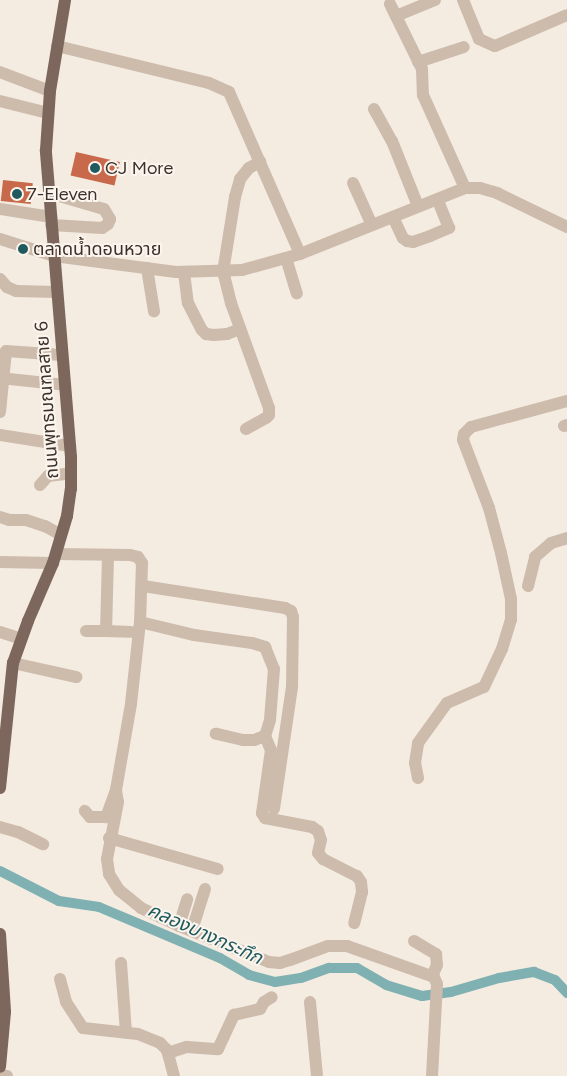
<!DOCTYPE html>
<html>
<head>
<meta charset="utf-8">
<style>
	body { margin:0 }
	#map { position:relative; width:567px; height:1076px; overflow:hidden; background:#f4ebe1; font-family:Figtree,"Noto Sans Thai",sans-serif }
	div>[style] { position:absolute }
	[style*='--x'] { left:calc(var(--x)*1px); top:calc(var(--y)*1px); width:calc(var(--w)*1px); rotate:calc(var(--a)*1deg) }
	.canal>* { height:10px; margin:-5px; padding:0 5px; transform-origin:5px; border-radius:5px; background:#7fb0b2 }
	.building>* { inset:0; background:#c8694b; transform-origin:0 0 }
	.minor>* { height:12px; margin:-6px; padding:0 6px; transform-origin:6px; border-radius:6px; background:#cdbbac }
	.major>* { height:12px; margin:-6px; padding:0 6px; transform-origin:6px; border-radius:6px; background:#7d675c }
	.dots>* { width:14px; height:14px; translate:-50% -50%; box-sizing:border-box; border:2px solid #fbf5ee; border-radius:50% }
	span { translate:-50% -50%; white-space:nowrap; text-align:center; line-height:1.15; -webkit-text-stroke:4px #fbf5ee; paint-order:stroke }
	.poi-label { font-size:18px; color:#3b302b }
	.left { translate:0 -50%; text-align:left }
	.street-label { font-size:18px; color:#3b302b }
	.water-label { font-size:19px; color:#1f5a5e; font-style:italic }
</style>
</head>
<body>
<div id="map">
	<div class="canal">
		<i style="--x:0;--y:871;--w:66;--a:27"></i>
		<i style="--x:59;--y:901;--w:40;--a:8.5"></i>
		<i style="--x:99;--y:907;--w:131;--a:22.9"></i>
		<i style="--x:220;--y:958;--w:34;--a:30"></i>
		<i style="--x:249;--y:975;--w:27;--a:15"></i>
		<i style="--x:275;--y:982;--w:26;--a:-9"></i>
		<i style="--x:301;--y:978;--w:30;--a:-20"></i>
		<i style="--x:329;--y:968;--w:28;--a:0"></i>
		<i style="--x:357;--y:968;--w:34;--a:30"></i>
		<i style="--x:386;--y:985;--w:38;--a:17"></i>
		<i style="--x:422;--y:996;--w:29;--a:-8"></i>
		<i style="--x:451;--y:992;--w:50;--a:-16.3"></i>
		<i style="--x:499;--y:978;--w:36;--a:-10"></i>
		<i style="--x:534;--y:972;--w:22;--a:21"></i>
		<i style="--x:555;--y:980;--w:18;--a:47"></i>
	</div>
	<div class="building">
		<i style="left:76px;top:152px;width:45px;height:24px;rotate:13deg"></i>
		<i style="left:3px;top:180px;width:30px;height:21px;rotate:6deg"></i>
	</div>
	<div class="minor">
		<i style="--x:463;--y:0;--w:42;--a:67.7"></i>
		<i style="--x:479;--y:39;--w:17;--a:24"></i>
		<i style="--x:495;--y:46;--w:78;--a:-23.3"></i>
		<i style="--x:390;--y:4;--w:72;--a:63.8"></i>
		<i style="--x:422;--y:69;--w:26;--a:88"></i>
		<i style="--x:423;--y:95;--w:102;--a:65.7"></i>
		<i style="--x:396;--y:16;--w:42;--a:-22.3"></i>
		<i style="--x:57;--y:46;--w:156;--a:13.7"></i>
		<i style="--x:209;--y:83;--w:22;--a:24"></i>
		<i style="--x:229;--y:92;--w:177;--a:66.3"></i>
		<i style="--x:418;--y:62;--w:48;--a:-18.1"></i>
		<i style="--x:0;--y:72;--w:53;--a:20.8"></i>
		<i style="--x:0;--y:101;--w:49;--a:14"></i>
		<i style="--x:374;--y:109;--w:37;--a:61"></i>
		<i style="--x:392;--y:141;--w:70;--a:68.2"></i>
		<i style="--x:353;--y:183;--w:46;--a:65.7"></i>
		<i style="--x:49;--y:193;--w:57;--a:16.2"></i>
		<i style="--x:104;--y:209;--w:12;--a:59"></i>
		<i style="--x:110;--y:219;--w:5;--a:112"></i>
		<i style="--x:108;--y:224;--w:7;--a:146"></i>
		<i style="--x:102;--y:228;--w:51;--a:-176.6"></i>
		<i style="--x:0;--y:209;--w:52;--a:8.9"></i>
		<i style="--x:393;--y:217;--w:23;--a:65"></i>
		<i style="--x:403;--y:238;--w:5;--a:37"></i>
		<i style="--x:407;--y:241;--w:6;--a:9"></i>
		<i style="--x:413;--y:242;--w:18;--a:-19"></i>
		<i style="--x:430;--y:236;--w:21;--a:-23"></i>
		<i style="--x:449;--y:228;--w:31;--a:-112"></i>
		<i style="--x:0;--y:239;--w:57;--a:17.5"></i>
		<i style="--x:54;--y:256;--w:123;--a:7.5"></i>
		<i style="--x:176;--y:272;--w:66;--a:-1.7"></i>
		<i style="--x:242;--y:270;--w:60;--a:-15.4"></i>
		<i style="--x:300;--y:254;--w:178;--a:-21.8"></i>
		<i style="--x:465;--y:188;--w:15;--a:0"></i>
		<i style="--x:480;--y:188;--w:18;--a:16"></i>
		<i style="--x:497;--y:193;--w:78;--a:25.9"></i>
		<i style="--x:286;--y:258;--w:37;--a:73"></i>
		<i style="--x:147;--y:268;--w:44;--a:80.8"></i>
		<i style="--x:184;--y:272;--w:31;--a:83"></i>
		<i style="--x:188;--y:303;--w:30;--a:63"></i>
		<i style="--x:202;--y:330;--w:6;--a:45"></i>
		<i style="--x:206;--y:334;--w:8;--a:7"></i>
		<i style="--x:214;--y:335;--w:13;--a:-4"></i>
		<i style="--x:227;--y:334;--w:14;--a:-21"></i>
		<i style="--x:0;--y:279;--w:11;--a:49"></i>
		<i style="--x:7;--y:287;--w:10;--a:24"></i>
		<i style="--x:16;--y:291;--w:41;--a:1.4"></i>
		<i style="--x:0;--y:378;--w:65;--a:6.1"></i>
		<i style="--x:0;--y:412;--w:61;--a:-84.4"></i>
		<i style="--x:6;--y:351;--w:56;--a:4.1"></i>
		<i style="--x:564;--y:426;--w:3;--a:-18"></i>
		<i style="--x:246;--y:429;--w:23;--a:-29"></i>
		<i style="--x:266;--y:418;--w:4;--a:-45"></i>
		<i style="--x:269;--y:415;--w:7;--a:-90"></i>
		<i style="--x:269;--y:408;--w:112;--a:-109.9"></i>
		<i style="--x:231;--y:303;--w:32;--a:-104"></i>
		<i style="--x:223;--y:272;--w:76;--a:-80.9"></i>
		<i style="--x:235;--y:197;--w:19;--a:-74"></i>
		<i style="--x:240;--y:179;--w:14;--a:-51"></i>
		<i style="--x:249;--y:168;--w:13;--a:-29"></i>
		<i style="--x:0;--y:435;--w:71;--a:8.9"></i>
		<i style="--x:40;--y:485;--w:12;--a:-48"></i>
		<i style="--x:48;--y:476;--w:23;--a:-7"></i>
		<i style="--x:0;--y:517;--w:9;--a:18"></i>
		<i style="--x:9;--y:520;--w:17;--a:0"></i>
		<i style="--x:26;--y:520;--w:20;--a:18"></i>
		<i style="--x:45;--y:526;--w:18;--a:29"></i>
		<i style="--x:56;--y:554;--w:74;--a:0.8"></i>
		<i style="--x:130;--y:555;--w:8;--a:14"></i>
		<i style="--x:138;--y:557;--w:7;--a:56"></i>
		<i style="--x:142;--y:563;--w:59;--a:91.9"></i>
		<i style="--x:140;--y:622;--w:82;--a:96.3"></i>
		<i style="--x:131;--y:704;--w:87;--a:99.9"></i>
		<i style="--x:116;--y:790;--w:29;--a:110"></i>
		<i style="--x:106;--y:817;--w:16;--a:180"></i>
		<i style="--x:90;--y:817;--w:8;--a:-130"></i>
		<i style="--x:108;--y:556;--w:75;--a:91.5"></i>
		<i style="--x:106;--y:631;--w:25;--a:2"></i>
		<i style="--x:0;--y:562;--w:53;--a:1.1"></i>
		<i style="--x:143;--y:586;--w:144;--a:8.8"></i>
		<i style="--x:285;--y:608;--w:7;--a:27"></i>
		<i style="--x:291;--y:611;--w:6;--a:72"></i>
		<i style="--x:293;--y:617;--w:70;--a:90.8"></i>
		<i style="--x:292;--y:687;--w:123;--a:98.4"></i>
		<i style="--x:528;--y:586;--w:30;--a:-76"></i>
		<i style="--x:535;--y:557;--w:21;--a:-41"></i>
		<i style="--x:551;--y:543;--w:17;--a:-17"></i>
		<i style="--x:140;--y:622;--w:56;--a:13.5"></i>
		<i style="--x:194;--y:635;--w:59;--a:7.9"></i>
		<i style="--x:252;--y:643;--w:14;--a:17"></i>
		<i style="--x:265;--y:647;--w:24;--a:68"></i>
		<i style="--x:274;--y:669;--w:51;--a:94.5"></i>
		<i style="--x:270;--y:720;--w:17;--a:107"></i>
		<i style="--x:265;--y:736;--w:12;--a:160"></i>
		<i style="--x:254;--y:740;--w:11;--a:180"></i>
		<i style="--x:243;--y:740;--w:28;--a:-167"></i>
		<i style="--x:86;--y:631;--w:20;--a:0"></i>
		<i style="--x:0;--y:632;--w:22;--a:18"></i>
		<i style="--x:13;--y:663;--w:65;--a:12.5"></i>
		<i style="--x:265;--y:736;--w:15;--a:67"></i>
		<i style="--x:271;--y:750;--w:64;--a:98.1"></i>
		<i style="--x:262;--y:813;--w:6;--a:59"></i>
		<i style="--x:265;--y:818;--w:48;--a:10.8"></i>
		<i style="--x:312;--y:827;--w:7;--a:34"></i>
		<i style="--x:318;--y:831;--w:9;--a:72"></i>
		<i style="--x:321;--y:840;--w:13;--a:103"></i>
		<i style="--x:318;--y:853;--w:8;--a:50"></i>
		<i style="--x:323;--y:859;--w:38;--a:27"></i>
		<i style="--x:357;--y:876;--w:7;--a:56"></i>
		<i style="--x:361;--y:882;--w:10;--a:84"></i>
		<i style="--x:362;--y:892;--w:32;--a:104"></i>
		<i style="--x:418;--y:778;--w:15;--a:-101"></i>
		<i style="--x:415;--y:763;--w:20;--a:-81"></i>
		<i style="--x:418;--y:743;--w:49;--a:-54.1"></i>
		<i style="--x:447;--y:703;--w:40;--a:-23.4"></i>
		<i style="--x:484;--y:687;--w:42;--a:-64.7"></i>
		<i style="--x:502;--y:649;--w:30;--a:-73"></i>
		<i style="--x:511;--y:620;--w:21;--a:-90"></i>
		<i style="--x:511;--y:599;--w:47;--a:-102.3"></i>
		<i style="--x:501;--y:553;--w:47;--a:-104.9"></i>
		<i style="--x:489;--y:508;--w:73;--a:-110.9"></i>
		<i style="--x:463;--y:440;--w:6;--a:-81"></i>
		<i style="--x:464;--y:434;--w:10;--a:-45"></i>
		<i style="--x:471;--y:427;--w:99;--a:-15.2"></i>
		<i style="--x:116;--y:790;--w:12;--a:81"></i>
		<i style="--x:118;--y:802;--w:58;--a:100.9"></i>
		<i style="--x:107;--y:859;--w:15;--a:82"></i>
		<i style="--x:109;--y:874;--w:19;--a:58"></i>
		<i style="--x:119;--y:890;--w:28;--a:39"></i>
		<i style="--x:141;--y:908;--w:42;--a:25.3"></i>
		<i style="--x:179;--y:926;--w:97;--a:21.8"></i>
		<i style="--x:269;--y:962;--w:11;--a:5"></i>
		<i style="--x:280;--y:963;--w:10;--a:-17"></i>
		<i style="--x:290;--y:960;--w:40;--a:-20.2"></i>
		<i style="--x:328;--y:946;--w:19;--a:0"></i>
		<i style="--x:347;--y:946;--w:92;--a:19.6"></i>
		<i style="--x:434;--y:977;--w:8;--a:67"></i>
		<i style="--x:437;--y:984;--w:92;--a:93.1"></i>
		<i style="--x:0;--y:827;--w:19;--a:16"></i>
		<i style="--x:18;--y:832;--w:28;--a:26"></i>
		<i style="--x:109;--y:838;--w:113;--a:15.9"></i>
		<i style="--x:179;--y:926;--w:28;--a:-73"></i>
		<i style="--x:192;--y:930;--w:43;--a:-72.4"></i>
		<i style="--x:414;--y:941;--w:26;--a:31"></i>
		<i style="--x:436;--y:954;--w:11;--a:85"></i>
		<i style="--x:437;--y:965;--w:12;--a:114"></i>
		<i style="--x:121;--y:963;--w:70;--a:85.9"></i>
		<i style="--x:60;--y:979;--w:24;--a:75"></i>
		<i style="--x:66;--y:1002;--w:31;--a:57"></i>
		<i style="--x:83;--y:1028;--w:55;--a:6.2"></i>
		<i style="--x:138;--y:1034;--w:24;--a:22"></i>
		<i style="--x:160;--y:1043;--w:10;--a:45"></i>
		<i style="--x:167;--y:1050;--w:27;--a:75"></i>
		<i style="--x:310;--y:1002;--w:74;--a:84.6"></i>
		<i style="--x:168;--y:1053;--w:20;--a:-18"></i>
		<i style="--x:187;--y:1047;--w:31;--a:4"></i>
		<i style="--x:218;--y:1049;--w:38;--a:-65"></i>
		<i style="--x:234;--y:1015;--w:27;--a:-13"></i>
		<i style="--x:260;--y:1009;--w:8;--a:-60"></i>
		<i style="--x:264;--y:1002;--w:9;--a:-32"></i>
		<i style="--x:0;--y:1075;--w:7;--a:8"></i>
	</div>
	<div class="major">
		<i style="--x:0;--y:788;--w:126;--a:-84.1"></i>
		<i style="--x:13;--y:663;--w:45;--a:-70.3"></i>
		<i style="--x:28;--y:621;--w:63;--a:-66.7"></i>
		<i style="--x:53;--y:563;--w:49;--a:-73.4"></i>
		<i style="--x:67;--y:516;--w:27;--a:-82"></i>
		<i style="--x:71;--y:489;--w:32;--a:-90"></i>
		<i style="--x:71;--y:457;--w:308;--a:-94.7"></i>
		<i style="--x:46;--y:150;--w:59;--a:-86.1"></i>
		<i style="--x:50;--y:91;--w:92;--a:-80.6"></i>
		<i style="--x:0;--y:934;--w:78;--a:86.3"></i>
		<i style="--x:5;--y:1012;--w:55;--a:95.2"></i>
	</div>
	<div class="dots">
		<i style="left:95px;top:168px;background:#1f5a5e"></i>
		<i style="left:17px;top:194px;background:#1f5a5e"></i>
		<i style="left:23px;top:249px;background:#1f5a5e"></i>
	</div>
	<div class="poi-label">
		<span class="left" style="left:105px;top:168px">CJ More</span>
		<span class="left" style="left:27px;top:194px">7-Eleven</span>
		<span class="left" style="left:33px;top:249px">ตลาดน้ำดอนหวาย</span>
	</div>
	<div class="street-label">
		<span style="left:47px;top:400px;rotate:-94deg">ถนนพุทธมณฑลสาย 6</span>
	</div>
	<div class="water-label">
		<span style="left:205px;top:934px;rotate:24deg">คลองบางกระทึก</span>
	</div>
</div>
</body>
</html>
